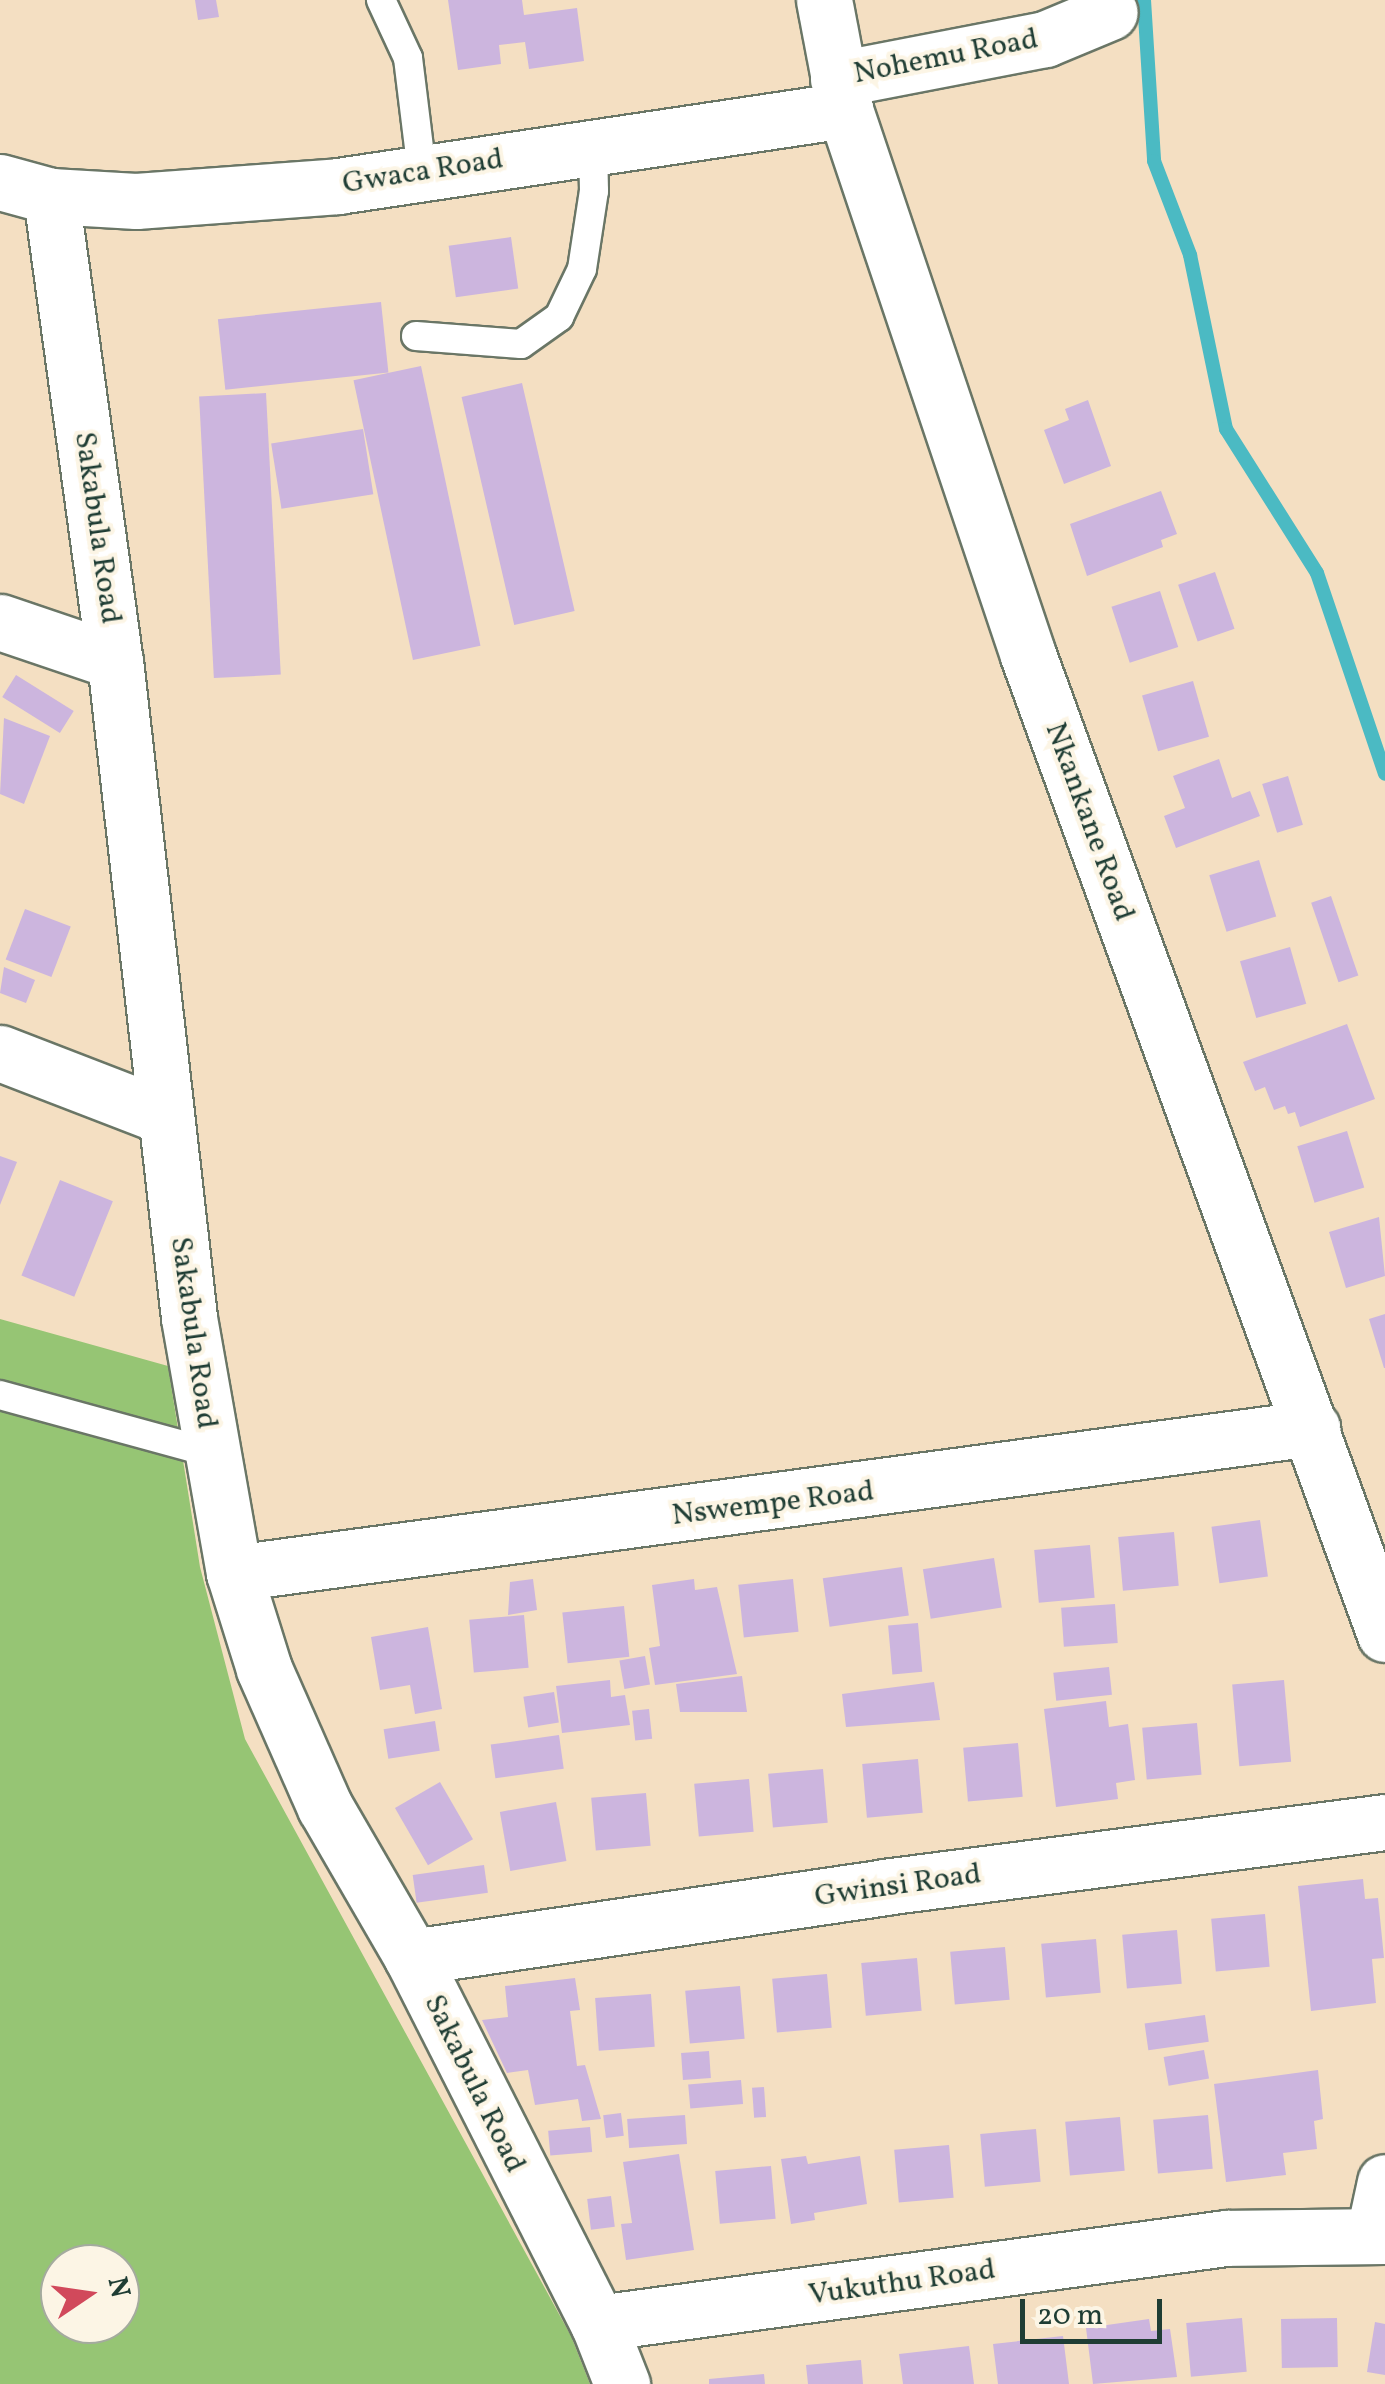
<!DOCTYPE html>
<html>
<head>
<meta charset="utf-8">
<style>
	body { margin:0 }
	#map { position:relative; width:1385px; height:2384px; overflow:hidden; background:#f4dfc2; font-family:Vollkorn,serif }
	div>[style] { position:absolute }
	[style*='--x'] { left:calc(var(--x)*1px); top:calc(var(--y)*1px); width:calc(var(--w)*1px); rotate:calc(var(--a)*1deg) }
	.green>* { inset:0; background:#96c574 }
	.stream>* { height:14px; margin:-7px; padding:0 7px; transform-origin:7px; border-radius:7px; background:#4bbac3 }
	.building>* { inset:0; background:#ccb5de; transform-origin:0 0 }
	.roads { filter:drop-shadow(2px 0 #6a7666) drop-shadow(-2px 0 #6a7666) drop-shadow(0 2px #6a7666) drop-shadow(0 -2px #6a7666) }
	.service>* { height:28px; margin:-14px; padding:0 14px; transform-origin:14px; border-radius:14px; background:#fff }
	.minor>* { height:55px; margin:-27.5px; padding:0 27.5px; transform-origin:27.5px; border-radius:27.5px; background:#fff }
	span { translate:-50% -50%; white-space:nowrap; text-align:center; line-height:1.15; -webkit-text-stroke:8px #fcf5e5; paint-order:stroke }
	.street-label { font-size:30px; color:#1f3d34 }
	.north { position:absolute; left:40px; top:2244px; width:100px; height:100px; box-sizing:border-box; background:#fcf5e5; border:2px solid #a4ab9e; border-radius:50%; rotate:77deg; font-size:28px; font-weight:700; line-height:40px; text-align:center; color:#1f3d34 }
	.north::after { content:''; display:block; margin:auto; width:35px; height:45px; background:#d1495b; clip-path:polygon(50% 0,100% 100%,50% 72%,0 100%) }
	.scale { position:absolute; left:1020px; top:2299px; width:142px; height:45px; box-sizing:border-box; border:5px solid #1f3d34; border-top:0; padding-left:12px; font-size:30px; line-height:35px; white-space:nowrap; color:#1f3d34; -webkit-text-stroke:8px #fcf5e5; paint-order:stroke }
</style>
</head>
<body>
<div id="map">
	<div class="green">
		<i style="clip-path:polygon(evenodd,0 1319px,168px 1366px,200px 1567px,245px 1739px,571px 2336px,590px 2384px,0 2384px,0 1319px,60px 2264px,120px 2264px,120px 2324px,60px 2324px,60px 2264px)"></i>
	</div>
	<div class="stream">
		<i style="--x:1144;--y:0;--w:161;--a:86.4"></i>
		<i style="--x:1154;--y:161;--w:101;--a:69"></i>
		<i style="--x:1190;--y:255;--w:178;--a:78.3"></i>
		<i style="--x:1226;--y:429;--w:170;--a:57.7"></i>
		<i style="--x:1317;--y:573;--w:212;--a:71.3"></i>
	</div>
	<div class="building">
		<i style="clip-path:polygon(195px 0,216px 0,219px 17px,198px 20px)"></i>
		<i style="clip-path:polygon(448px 0,522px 0,524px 15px,577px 8px,584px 61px,529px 69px,525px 42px,499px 45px,501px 64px,458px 70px)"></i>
		<i style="left:511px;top:237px;width:52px;height:63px;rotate:82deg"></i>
		<i style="left:381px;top:302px;width:71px;height:164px;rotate:84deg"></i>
		<i style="left:421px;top:366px;width:286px;height:69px;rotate:78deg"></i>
		<i style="left:522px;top:383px;width:234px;height:62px;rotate:77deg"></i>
		<i style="left:266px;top:393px;width:282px;height:67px;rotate:87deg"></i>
		<i style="clip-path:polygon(1088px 400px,1111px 466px,1064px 484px,1044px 430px,1069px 420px,1065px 409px)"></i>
		<i style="left:363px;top:429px;width:66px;height:93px;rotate:81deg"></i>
		<i style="clip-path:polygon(1161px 491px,1177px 534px,1161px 540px,1163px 547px,1087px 576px,1070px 524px)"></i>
		<i style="left:1215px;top:572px;width:60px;height:39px;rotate:71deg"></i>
		<i style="left:1160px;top:591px;width:59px;height:51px;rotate:72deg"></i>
		<i style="left:16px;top:675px;width:68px;height:26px;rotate:32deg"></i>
		<i style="left:1193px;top:681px;width:58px;height:53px;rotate:74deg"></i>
		<i style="clip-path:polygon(4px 718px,50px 736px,24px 804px,0 794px)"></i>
		<i style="clip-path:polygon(1219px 759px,1232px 798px,1250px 791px,1260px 816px,1176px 848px,1164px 816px,1185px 808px,1173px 776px)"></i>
		<i style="left:1288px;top:776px;width:51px;height:27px;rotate:73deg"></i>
		<i style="left:1259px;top:860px;width:59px;height:52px;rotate:73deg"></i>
		<i style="left:1331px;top:896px;width:84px;height:21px;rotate:71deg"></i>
		<i style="left:25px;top:909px;width:49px;height:54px;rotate:21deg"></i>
		<i style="left:1290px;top:947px;width:59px;height:52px;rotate:74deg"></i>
		<i style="clip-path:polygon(4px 967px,35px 980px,26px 1003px,0 993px)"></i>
		<i style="clip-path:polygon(1347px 1024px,1375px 1099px,1300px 1127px,1295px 1112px,1288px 1114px,1285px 1106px,1274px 1110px,1265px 1087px,1255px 1091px,1243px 1062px)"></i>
		<i style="left:1347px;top:1131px;width:59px;height:52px;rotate:73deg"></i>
		<i style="clip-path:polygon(0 1156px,17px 1162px,0 1205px)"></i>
		<i style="left:60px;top:1180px;width:57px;height:103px;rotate:22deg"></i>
		<i style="clip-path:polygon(1379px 1217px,1385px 1276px,1346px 1288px,1329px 1232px)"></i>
		<i style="clip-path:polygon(1385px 1314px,1385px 1368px,1384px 1368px,1369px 1319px)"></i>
		<i style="left:1260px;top:1520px;width:57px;height:49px;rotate:82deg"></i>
		<i style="left:1174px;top:1532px;width:54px;height:56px;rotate:85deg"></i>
		<i style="left:1090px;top:1545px;width:53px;height:56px;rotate:85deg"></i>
		<i style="left:994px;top:1558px;width:50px;height:72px;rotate:81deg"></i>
		<i style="left:902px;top:1567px;width:49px;height:80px;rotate:82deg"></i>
		<i style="clip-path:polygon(533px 1579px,537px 1610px,508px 1615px,510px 1582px)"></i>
		<i style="clip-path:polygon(694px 1579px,695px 1590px,717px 1587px,737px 1674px,655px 1685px,649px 1648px,660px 1646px,652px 1585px)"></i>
		<i style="left:793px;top:1579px;width:53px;height:55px;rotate:84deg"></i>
		<i style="left:1115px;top:1604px;width:39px;height:54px;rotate:86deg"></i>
		<i style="left:624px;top:1606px;width:51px;height:62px;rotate:84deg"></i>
		<i style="left:524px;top:1615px;width:53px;height:55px;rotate:85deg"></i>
		<i style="left:918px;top:1623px;width:49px;height:30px;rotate:85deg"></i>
		<i style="clip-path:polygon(428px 1627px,442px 1709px,415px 1714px,410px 1685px,380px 1690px,371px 1637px)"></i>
		<i style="left:645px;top:1656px;width:29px;height:26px;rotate:80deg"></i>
		<i style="left:1109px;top:1667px;width:28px;height:56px;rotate:84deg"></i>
		<i style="clip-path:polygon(742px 1676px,747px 1712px,680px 1712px,676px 1684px)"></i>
		<i style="clip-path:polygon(610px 1680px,611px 1697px,625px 1695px,630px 1725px,562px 1733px,556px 1686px)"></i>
		<i style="left:1284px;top:1680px;width:82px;height:52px;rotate:85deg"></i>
		<i style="clip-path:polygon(934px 1682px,940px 1720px,846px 1727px,842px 1694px)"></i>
		<i style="left:554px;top:1692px;width:31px;height:31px;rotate:81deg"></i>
		<i style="clip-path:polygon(1106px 1701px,1109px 1727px,1128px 1724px,1135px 1780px,1116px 1783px,1118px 1799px,1056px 1807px,1044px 1709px)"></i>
		<i style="left:649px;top:1709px;width:30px;height:17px;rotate:84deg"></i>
		<i style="left:435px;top:1721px;width:30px;height:52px;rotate:81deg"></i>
		<i style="left:1197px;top:1723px;width:52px;height:55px;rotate:85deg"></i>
		<i style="left:559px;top:1735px;width:34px;height:69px;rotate:82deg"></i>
		<i style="left:1018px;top:1743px;width:54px;height:55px;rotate:85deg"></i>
		<i style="left:918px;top:1759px;width:54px;height:56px;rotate:85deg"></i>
		<i style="left:823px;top:1769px;width:54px;height:55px;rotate:85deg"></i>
		<i style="left:749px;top:1779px;width:53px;height:55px;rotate:85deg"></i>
		<i style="left:440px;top:1782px;width:66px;height:52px;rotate:60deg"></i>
		<i style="left:646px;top:1793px;width:53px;height:55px;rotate:85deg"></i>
		<i style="left:556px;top:1802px;width:60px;height:57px;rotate:80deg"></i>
		<i style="left:484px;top:1865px;width:28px;height:72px;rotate:82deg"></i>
		<i style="clip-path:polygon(1363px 1879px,1365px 1899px,1378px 1898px,1384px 1958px,1372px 1959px,1376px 2003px,1311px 2011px,1298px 1886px)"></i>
		<i style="left:1265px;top:1914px;width:53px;height:54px;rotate:85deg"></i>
		<i style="left:1177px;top:1930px;width:54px;height:55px;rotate:85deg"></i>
		<i style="left:1096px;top:1939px;width:54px;height:55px;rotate:85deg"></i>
		<i style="left:1005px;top:1947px;width:53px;height:55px;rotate:85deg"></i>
		<i style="left:917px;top:1958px;width:53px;height:56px;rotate:85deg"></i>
		<i style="left:827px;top:1974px;width:54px;height:55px;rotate:85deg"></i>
		<i style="clip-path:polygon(575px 1978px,580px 2010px,570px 2011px,577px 2066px,585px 2065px,601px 2119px,582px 2121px,578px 2099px,535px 2105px,528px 2070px,507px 2073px,482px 2020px,508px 2017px,505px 1986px)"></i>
		<i style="left:740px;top:1986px;width:53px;height:55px;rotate:85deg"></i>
		<i style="left:651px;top:1994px;width:53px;height:56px;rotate:86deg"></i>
		<i style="left:1205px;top:2015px;width:27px;height:61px;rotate:82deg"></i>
		<i style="left:1204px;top:2050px;width:29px;height:41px;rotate:80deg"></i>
		<i style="left:709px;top:2051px;width:27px;height:28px;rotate:86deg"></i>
		<i style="clip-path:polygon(1318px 2070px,1323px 2119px,1314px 2121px,1317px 2149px,1283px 2153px,1286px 2175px,1226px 2182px,1214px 2084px)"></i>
		<i style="left:741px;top:2080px;width:24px;height:53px;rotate:85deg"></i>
		<i style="left:764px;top:2087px;width:30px;height:12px;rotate:86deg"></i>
		<i style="left:621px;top:2113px;width:23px;height:18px;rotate:83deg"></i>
		<i style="left:685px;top:2115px;width:29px;height:58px;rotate:86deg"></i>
		<i style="left:1208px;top:2115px;width:54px;height:55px;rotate:85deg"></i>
		<i style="left:1120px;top:2117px;width:54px;height:55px;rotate:85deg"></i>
		<i style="left:590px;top:2127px;width:25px;height:42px;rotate:85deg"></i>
		<i style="left:1036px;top:2129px;width:53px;height:56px;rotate:85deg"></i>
		<i style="left:949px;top:2145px;width:53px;height:55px;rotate:85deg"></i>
		<i style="clip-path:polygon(679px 2154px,694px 2250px,626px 2260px,621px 2224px,632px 2223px,623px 2162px)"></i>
		<i style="clip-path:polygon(806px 2156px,808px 2164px,860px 2156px,867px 2204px,814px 2213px,815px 2220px,791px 2224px,781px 2159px)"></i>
		<i style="left:771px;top:2166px;width:53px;height:56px;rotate:85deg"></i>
		<i style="left:611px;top:2196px;width:31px;height:24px;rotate:83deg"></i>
		<i style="left:1242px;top:2318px;width:54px;height:56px;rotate:85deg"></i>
		<i style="left:1337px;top:2318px;width:49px;height:56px;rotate:89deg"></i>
		<i style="clip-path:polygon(1149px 2319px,1151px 2331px,1170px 2329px,1177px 2377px,1093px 2384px,1086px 2328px)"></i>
		<i style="clip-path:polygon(1375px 2322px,1385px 2324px,1385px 2375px,1367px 2372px)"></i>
		<i style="clip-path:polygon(1063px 2336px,1069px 2384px,998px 2384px,993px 2344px)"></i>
		<i style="clip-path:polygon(969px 2346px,974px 2384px,903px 2384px,899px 2354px)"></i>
		<i style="clip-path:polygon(861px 2360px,863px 2384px,808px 2384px,806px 2365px)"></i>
		<i style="clip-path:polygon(764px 2374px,765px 2384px,709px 2384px,709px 2379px)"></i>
	</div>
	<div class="roads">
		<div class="service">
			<i style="--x:381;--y:0;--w:64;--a:65"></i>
			<i style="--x:408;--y:58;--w:115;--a:83"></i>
			<i style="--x:416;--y:336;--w:105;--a:4.4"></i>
			<i style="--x:521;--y:344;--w:47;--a:-35.4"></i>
			<i style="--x:559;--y:317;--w:53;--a:-64.4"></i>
			<i style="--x:582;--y:269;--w:79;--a:-81.3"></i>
			<i style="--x:594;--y:191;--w:46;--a:-91.2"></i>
			<i style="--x:0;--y:1395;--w:220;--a:15.3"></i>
		</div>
		<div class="minor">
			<i style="--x:824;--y:0;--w:112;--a:79.2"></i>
			<i style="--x:845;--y:110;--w:575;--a:71.44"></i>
			<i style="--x:1028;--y:655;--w:1042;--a:69.97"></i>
			<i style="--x:838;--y:79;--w:211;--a:-10.9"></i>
			<i style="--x:1045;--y:39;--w:70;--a:-22.6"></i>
			<i style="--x:0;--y:182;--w:53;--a:15.4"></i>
			<i style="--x:51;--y:196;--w:85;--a:3.4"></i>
			<i style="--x:136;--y:201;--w:203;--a:-4.2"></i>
			<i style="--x:338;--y:186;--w:513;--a:-8.53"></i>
			<i style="--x:51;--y:196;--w:469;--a:82.2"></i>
			<i style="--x:115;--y:661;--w:661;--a:83.57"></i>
			<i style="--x:189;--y:1318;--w:259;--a:80"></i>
			<i style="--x:234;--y:1573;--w:101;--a:72.6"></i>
			<i style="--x:264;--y:1669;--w:151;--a:66.2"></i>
			<i style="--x:325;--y:1807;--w:173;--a:59.9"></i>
			<i style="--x:412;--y:1957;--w:411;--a:63.1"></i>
			<i style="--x:598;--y:2323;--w:66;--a:68.5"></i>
			<i style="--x:0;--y:622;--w:121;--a:18.7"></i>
			<i style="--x:0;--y:1053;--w:175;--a:21.1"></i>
			<i style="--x:234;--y:1573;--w:1088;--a:-7.66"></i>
			<i style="--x:412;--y:1957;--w:477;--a:-8.4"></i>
			<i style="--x:884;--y:1887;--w:505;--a:-7.39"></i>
			<i style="--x:1374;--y:2233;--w:52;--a:-77.8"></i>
			<i style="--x:598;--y:2323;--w:634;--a:-7.71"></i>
			<i style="--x:1226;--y:2238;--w:159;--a:-0.7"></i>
		</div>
	</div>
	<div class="street-label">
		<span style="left:946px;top:57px;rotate:-11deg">Nohemu Road</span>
		<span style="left:423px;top:172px;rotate:-9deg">Gwaca Road</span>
		<span style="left:97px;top:528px;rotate:82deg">Sakabula Road</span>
		<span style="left:1089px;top:822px;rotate:70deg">Nkankane Road</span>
		<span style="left:193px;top:1333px;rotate:82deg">Sakabula Road</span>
		<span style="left:773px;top:1504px;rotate:-7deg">Nswempe Road</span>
		<span style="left:898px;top:1886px;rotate:-8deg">Gwinsi Road</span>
		<span style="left:474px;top:2084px;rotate:64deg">Sakabula Road</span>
		<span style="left:902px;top:2283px;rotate:-8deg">Vukuthu Road</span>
	</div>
	<div class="north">N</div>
	<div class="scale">20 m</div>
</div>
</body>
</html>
